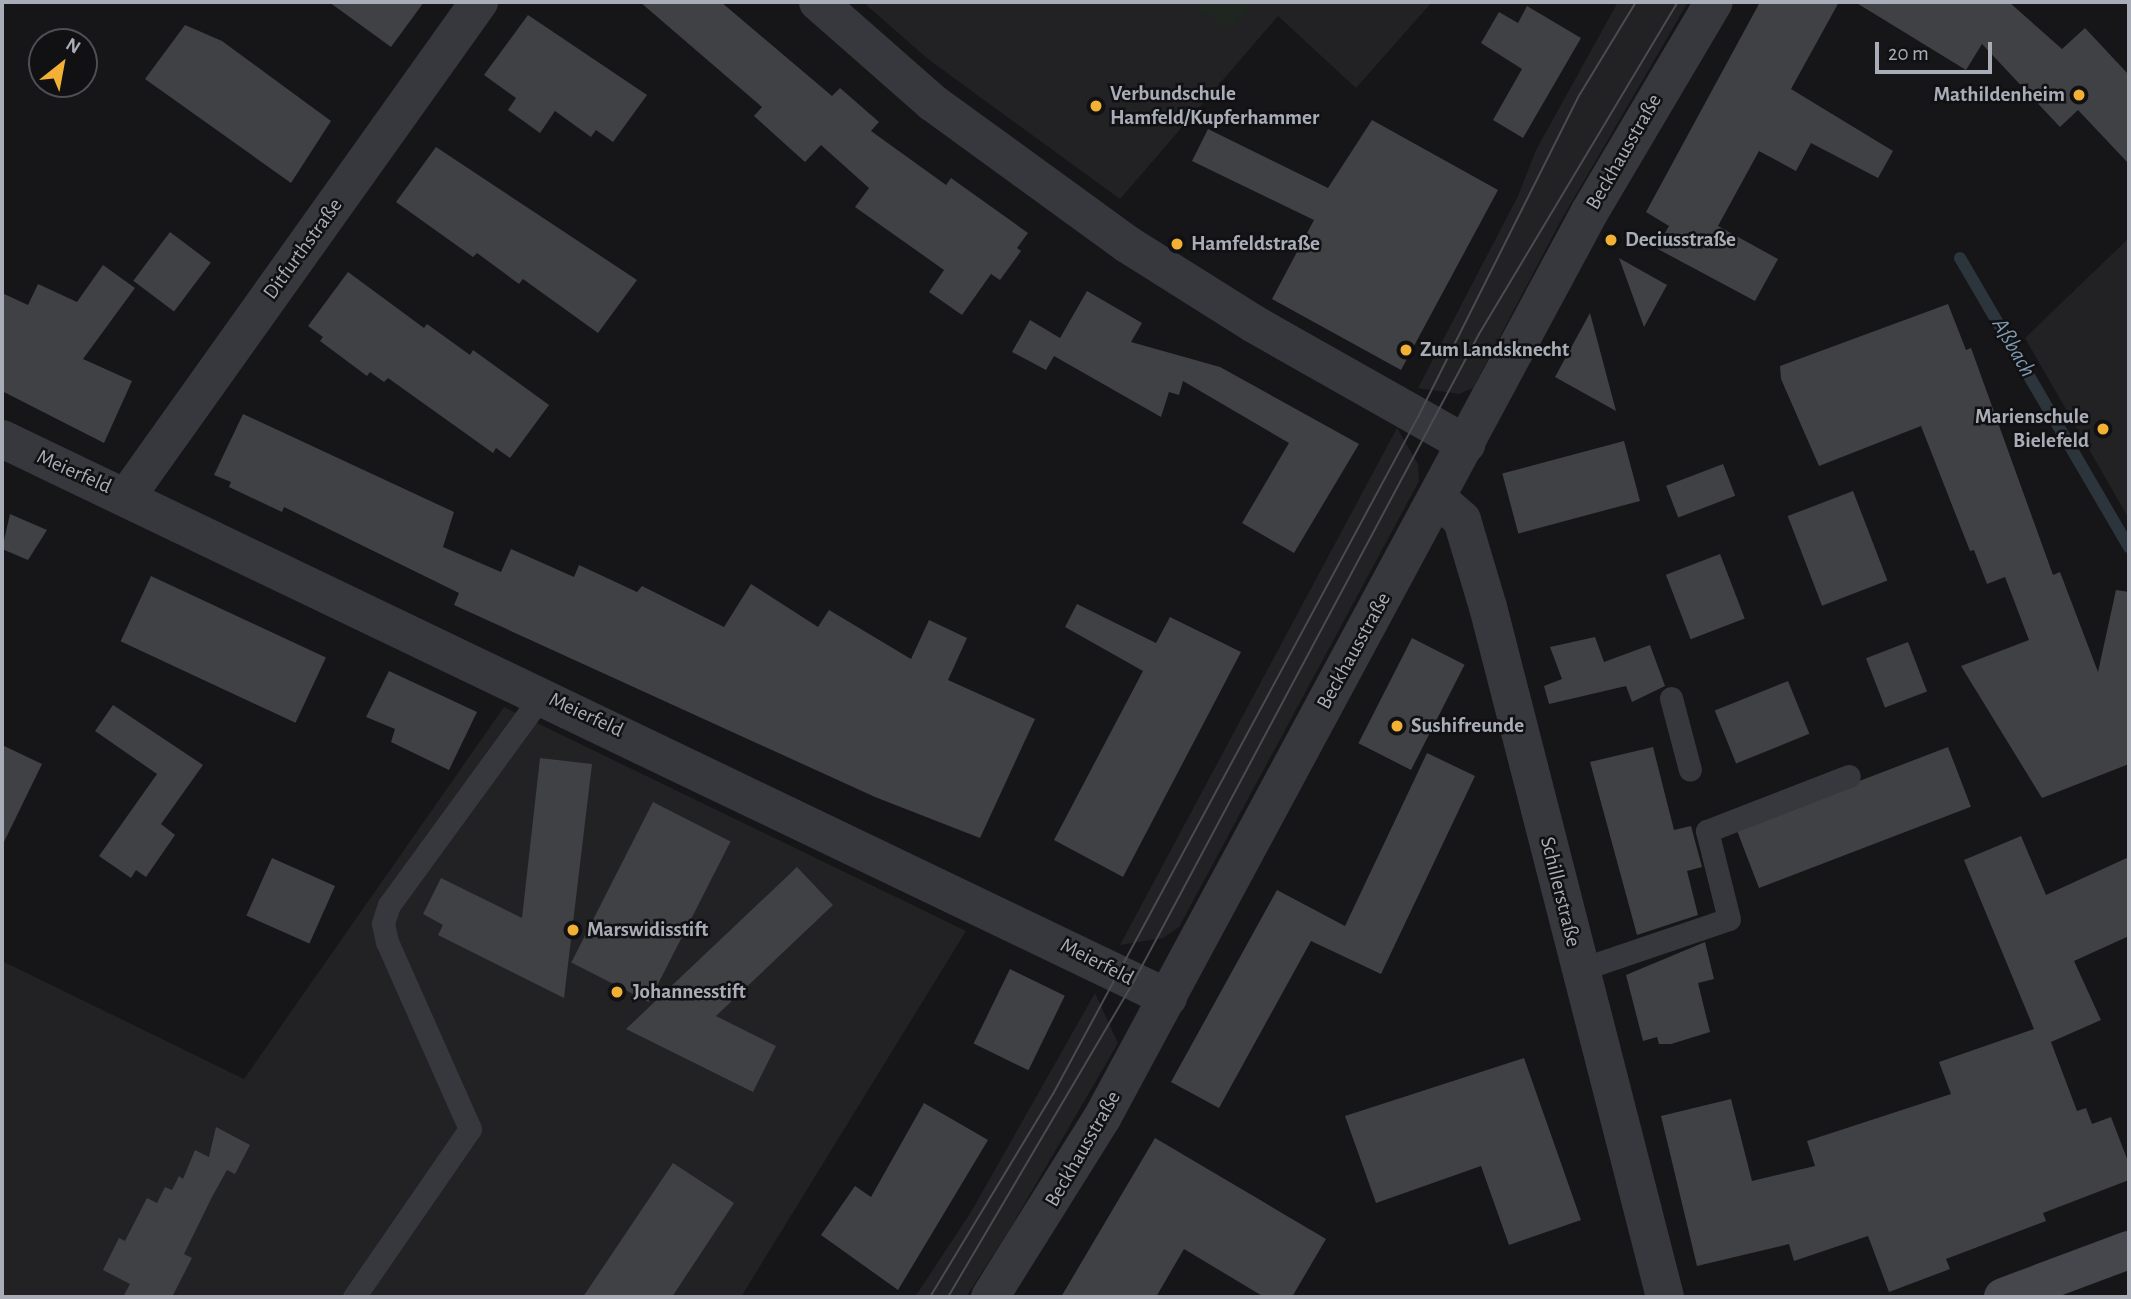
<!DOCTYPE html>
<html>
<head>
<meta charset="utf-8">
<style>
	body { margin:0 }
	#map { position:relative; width:2131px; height:1299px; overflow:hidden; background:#161618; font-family:"Alegreya Sans",sans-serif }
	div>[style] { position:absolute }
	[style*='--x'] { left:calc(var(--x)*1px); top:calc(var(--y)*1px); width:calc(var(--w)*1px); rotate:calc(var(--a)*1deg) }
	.built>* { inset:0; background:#222225 }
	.green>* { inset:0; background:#1e261f }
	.stream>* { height:12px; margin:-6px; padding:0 6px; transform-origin:6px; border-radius:6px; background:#2c353c }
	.building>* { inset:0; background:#404145; transform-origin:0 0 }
	.service>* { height:23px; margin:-11.5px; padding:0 11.5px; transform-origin:11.5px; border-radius:11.5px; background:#37383d }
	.minor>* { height:38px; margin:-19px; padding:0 19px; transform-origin:19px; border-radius:19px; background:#37383d }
	.secondary>* { height:38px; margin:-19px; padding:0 19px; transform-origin:19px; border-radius:19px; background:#45474d }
	.tram>* { height:2px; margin:-1px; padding:0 1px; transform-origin:1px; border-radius:1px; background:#4a4c52 }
	.dots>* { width:19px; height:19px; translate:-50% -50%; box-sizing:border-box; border:4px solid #111113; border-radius:50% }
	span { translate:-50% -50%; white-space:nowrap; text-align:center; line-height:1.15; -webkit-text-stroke:5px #111113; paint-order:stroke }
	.poi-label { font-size:21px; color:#a8adb8; font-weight:700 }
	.left { translate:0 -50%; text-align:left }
	.right { translate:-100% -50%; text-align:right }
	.street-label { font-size:21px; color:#a8adb8 }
	.water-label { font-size:23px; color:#7f9bb3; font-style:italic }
	.frame { position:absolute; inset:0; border:4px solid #a8adb8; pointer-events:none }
	.north { position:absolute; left:28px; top:28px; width:70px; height:70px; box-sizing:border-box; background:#111113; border:2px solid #4d4f55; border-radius:50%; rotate:31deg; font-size:19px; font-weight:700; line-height:28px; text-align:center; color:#a8adb8 }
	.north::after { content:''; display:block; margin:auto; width:24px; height:32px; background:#f2b134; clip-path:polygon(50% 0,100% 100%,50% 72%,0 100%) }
	.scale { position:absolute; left:1875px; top:42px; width:117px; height:32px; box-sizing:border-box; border:4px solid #a8adb8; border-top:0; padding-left:9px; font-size:21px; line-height:24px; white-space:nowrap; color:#a8adb8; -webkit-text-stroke:5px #111113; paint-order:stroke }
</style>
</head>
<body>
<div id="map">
	<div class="built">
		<i style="clip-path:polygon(863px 2px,1432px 2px,1356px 88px,1278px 16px,1120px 199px,928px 59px)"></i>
		<i style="clip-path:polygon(1618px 2px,1688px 2px,1560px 222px,1473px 388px,1459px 394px,1418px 388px,1518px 196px,1536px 150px)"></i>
		<i style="clip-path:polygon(2129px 238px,2129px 519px,2025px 338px)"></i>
		<i style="clip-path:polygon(1397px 428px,1418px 464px,1419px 481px,1179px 927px,1163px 938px,1120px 945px)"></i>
		<i style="clip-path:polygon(504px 707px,966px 931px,741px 1297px,2px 1297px,2px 961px,244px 1079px)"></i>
		<i style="clip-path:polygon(1095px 993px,1118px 1043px,1008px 1232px,966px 1297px,915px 1297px,971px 1212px)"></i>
	</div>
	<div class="green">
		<i style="clip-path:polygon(1190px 2px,1255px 2px,1227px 29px)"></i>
	</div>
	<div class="stream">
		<i style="--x:1960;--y:258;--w:335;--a:59.7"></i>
	</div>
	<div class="building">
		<i style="clip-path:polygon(329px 2px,424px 2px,391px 47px)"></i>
		<i style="clip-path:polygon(640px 2px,721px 2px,832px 96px,840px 88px,879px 122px,871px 131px,946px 185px,951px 178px,1028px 233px,1017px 248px,1021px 251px,1000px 280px,991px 274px,962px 315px,929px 292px,944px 270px,855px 207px,869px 188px,821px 145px,805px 162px,754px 116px,762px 107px)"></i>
		<i style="clip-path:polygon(1760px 2px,1839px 2px,1791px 89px,1893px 151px,1878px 178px,1811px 143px,1796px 171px,1759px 151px,1718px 226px,1778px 259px,1755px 301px,1656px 248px,1669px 226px,1646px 212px)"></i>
		<i style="clip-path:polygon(1855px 2px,2009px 2px,2062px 49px,2085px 28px,2129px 75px,2129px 164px,2078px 110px,2060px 127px,1982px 44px,1966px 70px)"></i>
		<i style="clip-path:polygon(1527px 6px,1581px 38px,1523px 138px,1493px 120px,1522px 69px,1481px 43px,1499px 12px,1518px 23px)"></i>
		<i style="clip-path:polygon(528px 15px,647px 95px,613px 142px,596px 130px,591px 137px,555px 111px,540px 133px,508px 110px,516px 98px,484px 75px)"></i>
		<i style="clip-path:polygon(185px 25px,222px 41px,331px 121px,291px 183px,145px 79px)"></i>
		<i style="clip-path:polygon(1372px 120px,1498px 190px,1401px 370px,1272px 299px,1314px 220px,1192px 161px,1208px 129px,1328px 188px)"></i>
		<i style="clip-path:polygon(436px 147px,637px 280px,598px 333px,523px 279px,519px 284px,477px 253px,473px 257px,396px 202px)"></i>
		<i style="left:170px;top:232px;width:51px;height:61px;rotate:37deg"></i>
		<i style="clip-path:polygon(1619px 258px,1667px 285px,1644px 327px)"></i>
		<i style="clip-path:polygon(103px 265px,135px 288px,83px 359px,132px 381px,104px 443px,2px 391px,2px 293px,28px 305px,38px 284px,77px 302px)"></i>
		<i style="clip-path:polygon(348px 272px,424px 328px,427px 324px,470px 355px,473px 350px,549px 405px,510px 458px,496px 448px,493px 453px,388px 378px,384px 382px,370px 372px,367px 376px,320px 341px,323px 337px,308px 326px)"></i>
		<i style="clip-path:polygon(1087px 291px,1142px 323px,1131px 342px,1220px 367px,1359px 444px,1294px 553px,1242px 523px,1289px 443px,1183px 381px,1179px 395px,1169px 392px,1161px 417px,1054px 356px,1046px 370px,1012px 352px,1030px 320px,1060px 338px)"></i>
		<i style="clip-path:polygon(1948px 304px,1966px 350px,1971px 348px,2053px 575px,2060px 572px,2098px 672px,2116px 590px,2129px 592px,2129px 764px,2042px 798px,1961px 666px,2029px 640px,2005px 577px,1987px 584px,1974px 550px,1970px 551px,1921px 426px,1819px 466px,1781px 379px,1780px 366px)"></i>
		<i style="clip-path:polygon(1590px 313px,1616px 411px,1555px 377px)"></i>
		<i style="clip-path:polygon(243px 414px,454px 512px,443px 547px,501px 572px,511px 549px,574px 577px,579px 565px,637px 592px,642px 586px,724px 627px,751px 584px,818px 627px,829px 610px,911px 659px,929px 620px,967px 638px,948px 680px,1035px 719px,980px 838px,875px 797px,454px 605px,459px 593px,284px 507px,282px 512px,229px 487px,231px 482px,214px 475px)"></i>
		<i style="left:1624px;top:441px;width:62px;height:126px;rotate:75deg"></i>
		<i style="left:1723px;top:464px;width:34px;height:61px;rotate:69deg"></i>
		<i style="left:1853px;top:491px;width:96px;height:70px;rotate:69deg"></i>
		<i style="clip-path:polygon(10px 514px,47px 530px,28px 560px,2px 549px)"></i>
		<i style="left:1720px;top:554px;width:69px;height:58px;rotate:69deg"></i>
		<i style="left:151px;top:576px;width:193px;height:72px;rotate:25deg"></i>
		<i style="clip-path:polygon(1077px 604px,1156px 643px,1170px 617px,1241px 652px,1123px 877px,1054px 840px,1143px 671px,1065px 627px)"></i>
		<i style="clip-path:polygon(1595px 637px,1604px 662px,1650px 645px,1665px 686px,1632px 702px,1626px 686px,1549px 704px,1544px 686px,1562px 679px,1550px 647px)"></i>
		<i style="left:1412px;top:638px;width:59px;height:118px;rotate:27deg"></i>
		<i style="left:1908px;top:642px;width:53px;height:45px;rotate:69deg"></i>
		<i style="clip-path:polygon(389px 671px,477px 712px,449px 770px,391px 742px,395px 729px,366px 717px)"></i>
		<i style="left:1788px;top:681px;width:57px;height:79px;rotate:68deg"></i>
		<i style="clip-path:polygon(113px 705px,203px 765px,161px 824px,175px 835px,146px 877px,136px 870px,131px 878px,99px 856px,157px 774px,95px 731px)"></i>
		<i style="clip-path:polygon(2px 745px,42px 764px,2px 846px)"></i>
		<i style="clip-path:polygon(1653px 747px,1674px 830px,1691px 826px,1702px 867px,1687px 871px,1698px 915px,1637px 935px,1590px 762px)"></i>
		<i style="left:1948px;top:747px;width:64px;height:227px;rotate:69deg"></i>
		<i style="clip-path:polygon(1427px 753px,1475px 776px,1381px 974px,1311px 941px,1219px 1108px,1171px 1082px,1277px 890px,1345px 926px)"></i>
		<i style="clip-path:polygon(540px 758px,592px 764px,564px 998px,438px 935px,443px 925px,423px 914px,441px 878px,522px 918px)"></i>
		<i style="left:653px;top:802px;width:87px;height:180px;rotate:27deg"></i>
		<i style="clip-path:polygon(2021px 836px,2046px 895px,2129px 857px,2129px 936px,2074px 961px,2101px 1020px,2051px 1042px,2077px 1111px,2086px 1108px,2092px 1124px,2111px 1117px,2129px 1164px,2129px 1180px,2043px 1213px,2046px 1221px,1946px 1259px,1950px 1269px,1889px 1292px,1868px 1236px,1794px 1261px,1789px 1244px,1697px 1266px,1661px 1116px,1731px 1099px,1752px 1181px,1815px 1166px,1807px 1141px,1951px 1094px,1939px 1062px,2034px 1029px,1964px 860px)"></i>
		<i style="left:272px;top:858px;width:69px;height:63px;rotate:24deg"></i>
		<i style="clip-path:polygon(797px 867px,833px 905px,716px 1016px,776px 1046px,753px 1092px,626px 1029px)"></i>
		<i style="clip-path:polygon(1705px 942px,1714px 979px,1698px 983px,1710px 1032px,1671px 1044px,1659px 1044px,1657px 1037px,1643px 1041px,1626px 975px)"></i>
		<i style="left:1010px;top:969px;width:61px;height:83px;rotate:26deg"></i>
		<i style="clip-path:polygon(1524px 1058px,1581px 1220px,1509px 1245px,1481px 1166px,1376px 1203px,1345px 1116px)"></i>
		<i style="clip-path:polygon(924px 1103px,988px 1140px,898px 1290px,821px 1235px,855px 1186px,871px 1197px)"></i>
		<i style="clip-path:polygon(216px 1127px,250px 1145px,235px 1174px,227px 1170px,212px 1197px,184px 1254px,192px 1258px,172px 1297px,123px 1297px,130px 1284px,103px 1270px,119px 1238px,125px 1241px,147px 1198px,157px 1203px,165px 1187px,172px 1190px,179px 1176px,183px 1179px,195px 1150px,209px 1157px)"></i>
		<i style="clip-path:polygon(1155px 1138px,1326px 1239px,1292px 1297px,1264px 1297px,1184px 1249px,1156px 1297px,1061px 1297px)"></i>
		<i style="clip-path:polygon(673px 1163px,734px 1203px,672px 1297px,583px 1297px)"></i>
	</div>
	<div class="service">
		<i style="--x:1671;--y:698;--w:74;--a:75.2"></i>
		<i style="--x:1579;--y:970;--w:158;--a:-18.8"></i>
		<i style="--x:1729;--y:919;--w:91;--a:-104"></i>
		<i style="--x:1707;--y:831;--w:152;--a:-21.2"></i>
		<i style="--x:354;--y:1297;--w:204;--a:-55.4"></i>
		<i style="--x:470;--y:1129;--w:205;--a:-113.9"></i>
		<i style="--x:387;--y:942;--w:19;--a:-102"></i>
		<i style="--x:383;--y:923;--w:19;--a:-72"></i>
		<i style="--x:389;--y:905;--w:261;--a:-53.9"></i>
	</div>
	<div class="minor">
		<i style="--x:818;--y:2;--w:153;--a:41.3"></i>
		<i style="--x:933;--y:103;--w:240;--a:36"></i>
		<i style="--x:1127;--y:244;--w:150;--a:32.2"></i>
		<i style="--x:1254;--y:324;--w:244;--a:29.5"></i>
		<i style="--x:2;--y:439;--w:1293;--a:25.61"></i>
		<i style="--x:127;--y:496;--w:607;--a:-54.53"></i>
		<i style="--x:1437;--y:498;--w:33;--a:41"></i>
		<i style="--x:1462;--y:520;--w:91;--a:73.4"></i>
		<i style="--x:1488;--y:607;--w:712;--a:75.61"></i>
		<i style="--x:990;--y:1297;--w:211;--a:-58"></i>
		<i style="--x:1102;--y:1118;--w:1028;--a:-61.71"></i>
		<i style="--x:1589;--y:213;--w:245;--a:-59.4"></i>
	</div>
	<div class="secondary">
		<i style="--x:2003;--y:1297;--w:134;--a:-20.5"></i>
	</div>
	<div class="tram">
		<i style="--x:930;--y:1297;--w:237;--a:-58.8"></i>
		<i style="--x:1053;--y:1094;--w:769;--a:-61.67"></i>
		<i style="--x:1418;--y:417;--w:361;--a:-63.4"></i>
		<i style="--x:1580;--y:94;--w:108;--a:-58.7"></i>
		<i style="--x:948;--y:1297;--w:367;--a:-59.5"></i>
		<i style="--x:1134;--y:981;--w:733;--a:-61.93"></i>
		<i style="--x:1479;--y:334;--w:387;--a:-59.1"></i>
	</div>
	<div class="dots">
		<i style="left:2079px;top:95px;background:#f2b134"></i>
		<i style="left:1096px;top:106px;background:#f2b134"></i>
		<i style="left:1611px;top:240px;background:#f2b134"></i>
		<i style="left:1177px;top:244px;background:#f2b134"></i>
		<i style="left:1406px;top:350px;background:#f2b134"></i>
		<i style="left:2103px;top:429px;background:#f2b134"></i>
		<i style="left:1397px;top:726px;background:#f2b134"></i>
		<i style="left:573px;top:930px;background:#f2b134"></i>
		<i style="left:617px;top:992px;background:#f2b134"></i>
	</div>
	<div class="poi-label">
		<span class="left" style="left:1110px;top:106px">Verbundschule<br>Hamfeld/Kupferhammer</span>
		<span class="right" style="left:2065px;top:95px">Mathildenheim</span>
		<span class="left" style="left:1625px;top:240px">Deciusstraße</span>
		<span class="left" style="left:1191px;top:244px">Hamfeldstraße</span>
		<span class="left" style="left:1420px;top:350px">Zum Landsknecht</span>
		<span class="right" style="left:2089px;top:429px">Marienschule<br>Bielefeld</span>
		<span class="left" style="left:1411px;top:726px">Sushifreunde</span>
		<span class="left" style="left:587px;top:930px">Marswidisstift</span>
		<span class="left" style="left:633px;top:992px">Johannesstift</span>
	</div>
	<div class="street-label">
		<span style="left:1624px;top:152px;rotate:-60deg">Beckhausstraße</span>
		<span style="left:303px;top:249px;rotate:-54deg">Ditfurthstraße</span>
		<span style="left:74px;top:472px;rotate:24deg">Meierfeld</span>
		<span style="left:1354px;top:651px;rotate:-61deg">Beckhausstraße</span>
		<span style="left:586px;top:715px;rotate:25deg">Meierfeld</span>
		<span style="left:1560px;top:892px;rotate:76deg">Schillerstraße</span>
		<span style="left:1097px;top:962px;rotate:27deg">Meierfeld</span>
		<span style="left:1083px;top:1149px;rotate:-60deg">Beckhausstraße</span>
	</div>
	<div class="water-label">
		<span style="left:2013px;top:348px;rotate:60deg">Aßbach</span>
	</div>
	<div class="frame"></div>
	<div class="north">N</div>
	<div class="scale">20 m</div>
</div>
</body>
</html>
